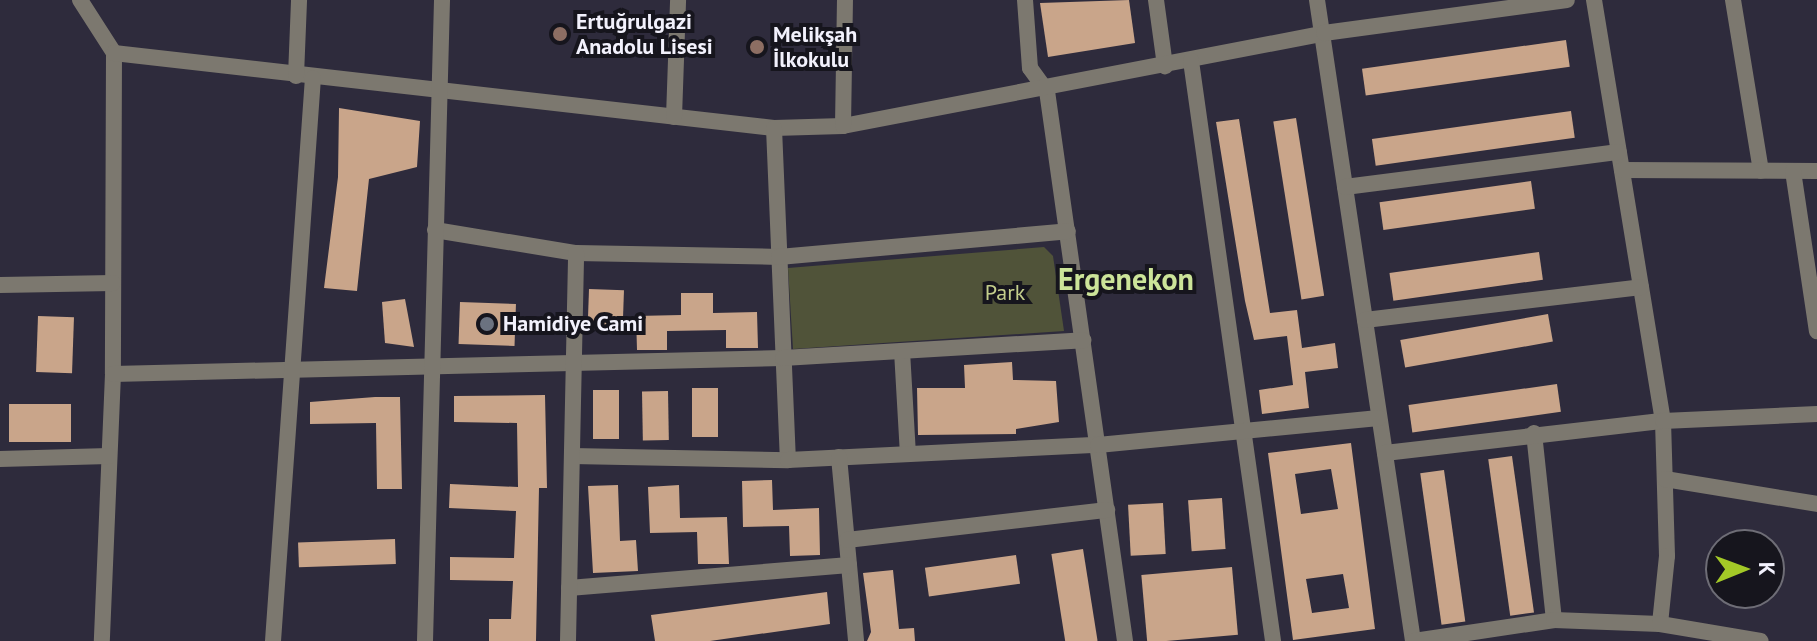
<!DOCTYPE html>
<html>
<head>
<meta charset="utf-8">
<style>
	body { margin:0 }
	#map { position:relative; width:1817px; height:641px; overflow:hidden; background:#2e2b3c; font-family:"PT Sans",sans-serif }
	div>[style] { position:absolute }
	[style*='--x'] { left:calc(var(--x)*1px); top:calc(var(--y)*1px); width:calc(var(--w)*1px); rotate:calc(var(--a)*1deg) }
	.green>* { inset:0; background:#505339 }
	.building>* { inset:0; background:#c9a58a; transform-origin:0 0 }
	.minor>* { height:16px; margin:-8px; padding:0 8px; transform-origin:8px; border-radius:8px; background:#7c786f }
	.dots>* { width:22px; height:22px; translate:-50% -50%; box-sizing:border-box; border:4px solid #16151d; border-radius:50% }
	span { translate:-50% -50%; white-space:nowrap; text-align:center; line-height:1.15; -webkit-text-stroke:8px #16151d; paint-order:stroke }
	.poi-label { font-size:22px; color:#f2f1fc; font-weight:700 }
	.left { translate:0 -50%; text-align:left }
	.park-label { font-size:22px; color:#c4ce8c }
	.district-label { font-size:30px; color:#cce499; font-weight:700 }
	.north { position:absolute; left:1705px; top:529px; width:80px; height:80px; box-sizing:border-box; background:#16151d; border:2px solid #6e6d76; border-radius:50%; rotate:89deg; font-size:22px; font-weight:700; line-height:32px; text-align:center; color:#f2f1fc }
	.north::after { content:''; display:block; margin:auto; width:28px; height:36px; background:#a3c927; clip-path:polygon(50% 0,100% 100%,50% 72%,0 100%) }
</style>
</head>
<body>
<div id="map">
	<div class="green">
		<i style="clip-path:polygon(1044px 247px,1053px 256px,1064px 331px,793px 349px,788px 268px)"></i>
	</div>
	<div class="building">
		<i style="clip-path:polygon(1129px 0,1135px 43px,1048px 57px,1040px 3px)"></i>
		<i style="left:1566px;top:40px;width:27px;height:206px;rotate:82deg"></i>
		<i style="clip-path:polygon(339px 108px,420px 121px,417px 167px,369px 179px,357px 291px,324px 288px,338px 177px)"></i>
		<i style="left:1571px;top:111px;width:27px;height:201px;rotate:82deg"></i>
		<i style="left:1296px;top:118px;width:180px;height:23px;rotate:81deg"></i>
		<i style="clip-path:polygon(1239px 119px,1270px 313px,1297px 310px,1302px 348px,1335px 343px,1338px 368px,1305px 372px,1309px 408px,1262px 414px,1259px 390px,1293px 385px,1287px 336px,1254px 340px,1245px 301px,1216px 122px)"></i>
		<i style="left:1531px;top:181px;width:28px;height:153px;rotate:82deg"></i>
		<i style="left:1539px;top:252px;width:28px;height:151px;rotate:82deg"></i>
		<i style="left:589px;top:289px;width:35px;height:36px;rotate:2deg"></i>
		<i style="clip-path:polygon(681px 293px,713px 293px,713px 313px,757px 312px,758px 348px,726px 348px,726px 330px,667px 331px,667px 350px,637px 350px,636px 316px,681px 315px)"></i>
		<i style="clip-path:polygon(405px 299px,414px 347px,385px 343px,382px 302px)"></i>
		<i style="left:460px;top:302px;width:56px;height:42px;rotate:2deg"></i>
		<i style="left:1548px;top:314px;width:28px;height:150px;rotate:80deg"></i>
		<i style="left:38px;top:316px;width:36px;height:56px;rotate:2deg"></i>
		<i style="clip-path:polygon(1012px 362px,1013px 380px,1056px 381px,1059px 422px,1016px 429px,1016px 434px,918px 435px,917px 388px,965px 388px,964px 365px)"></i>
		<i style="left:1557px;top:384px;width:28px;height:150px;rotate:82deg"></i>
		<i style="left:692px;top:388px;width:26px;height:49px"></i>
		<i style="left:593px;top:390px;width:26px;height:49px"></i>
		<i style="left:668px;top:391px;width:49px;height:26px;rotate:89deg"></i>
		<i style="clip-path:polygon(545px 395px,547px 488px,539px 488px,536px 641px,489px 641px,489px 619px,511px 619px,513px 581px,450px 580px,450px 557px,514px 558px,516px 511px,449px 508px,450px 484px,518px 487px,517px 423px,454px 422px,454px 396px)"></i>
		<i style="clip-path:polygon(375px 397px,400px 397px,402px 489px,377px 489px,376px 423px,310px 424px,310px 402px)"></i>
		<i style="left:71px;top:404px;width:38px;height:62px;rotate:90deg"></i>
		<i style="clip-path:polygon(evenodd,1351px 443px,1375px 629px,1293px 640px,1268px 453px,1351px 443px,1331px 469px,1338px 509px,1301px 514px,1295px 474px,1331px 469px,1351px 443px,1343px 574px,1349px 608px,1312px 613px,1306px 579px,1343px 574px)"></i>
		<i style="left:1512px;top:456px;width:158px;height:24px;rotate:82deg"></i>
		<i style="left:1444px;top:470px;width:153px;height:24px;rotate:82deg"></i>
		<i style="clip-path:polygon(772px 480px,773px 510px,819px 508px,820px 555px,790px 556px,789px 526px,743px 527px,742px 481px)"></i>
		<i style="clip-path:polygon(618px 485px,620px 541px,636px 540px,638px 571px,593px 573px,588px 486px)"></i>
		<i style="clip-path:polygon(679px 485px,680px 518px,727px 517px,729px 564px,698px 564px,697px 532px,650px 533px,648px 487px)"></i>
		<i style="left:1222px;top:498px;width:51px;height:34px;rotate:86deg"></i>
		<i style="left:1163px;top:503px;width:51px;height:35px;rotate:87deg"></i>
		<i style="left:395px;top:539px;width:25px;height:97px;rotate:88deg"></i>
		<i style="left:1083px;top:549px;width:93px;height:32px;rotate:81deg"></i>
		<i style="left:1016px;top:555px;width:29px;height:92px;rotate:82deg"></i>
		<i style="left:1232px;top:567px;width:68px;height:91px;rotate:85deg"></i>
		<i style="clip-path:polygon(893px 570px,899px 629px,914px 628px,915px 641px,867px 641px,871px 632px,863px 573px)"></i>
		<i style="clip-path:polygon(827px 592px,830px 624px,710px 641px,655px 641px,651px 615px)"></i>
	</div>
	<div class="minor">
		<i style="--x:80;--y:0;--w:63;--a:57.3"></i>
		<i style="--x:114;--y:53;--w:321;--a:90.2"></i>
		<i style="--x:113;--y:374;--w:267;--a:92.4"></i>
		<i style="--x:1025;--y:0;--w:68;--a:85.8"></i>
		<i style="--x:1030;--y:68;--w:29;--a:54"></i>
		<i style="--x:1047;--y:91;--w:556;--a:81.93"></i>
		<i style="--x:1156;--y:0;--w:67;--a:82.2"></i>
		<i style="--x:1317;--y:0;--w:648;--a:81.48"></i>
		<i style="--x:1594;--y:0;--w:427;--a:80.7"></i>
		<i style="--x:1663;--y:421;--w:135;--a:88.3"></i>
		<i style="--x:1667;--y:556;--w:68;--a:95.9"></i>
		<i style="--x:1733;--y:0;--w:173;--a:80.7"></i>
		<i style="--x:114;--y:53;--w:664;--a:6.48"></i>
		<i style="--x:774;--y:128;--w:69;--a:-1.7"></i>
		<i style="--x:843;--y:126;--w:490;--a:-10.9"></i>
		<i style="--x:1324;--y:33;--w:245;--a:-7.7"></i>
		<i style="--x:1191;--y:61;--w:586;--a:81.95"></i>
		<i style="--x:296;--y:76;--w:76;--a:-87.7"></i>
		<i style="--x:674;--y:117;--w:117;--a:-88"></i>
		<i style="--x:843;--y:126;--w:126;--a:-89.1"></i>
		<i style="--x:774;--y:128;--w:332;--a:87.6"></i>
		<i style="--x:1622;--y:170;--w:195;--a:0.3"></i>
		<i style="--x:1793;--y:171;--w:162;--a:81.5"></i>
		<i style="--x:1345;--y:187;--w:276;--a:-7.3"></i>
		<i style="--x:435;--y:230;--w:143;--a:9.3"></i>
		<i style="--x:576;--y:253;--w:203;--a:1.1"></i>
		<i style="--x:779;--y:257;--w:290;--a:-5.1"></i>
		<i style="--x:0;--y:285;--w:113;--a:-1"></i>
		<i style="--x:1365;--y:320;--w:278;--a:-6.8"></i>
		<i style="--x:902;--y:351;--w:103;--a:86.7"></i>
		<i style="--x:113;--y:374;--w:670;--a:-1.37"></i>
		<i style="--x:783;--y:358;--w:301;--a:-3.4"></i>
		<i style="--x:1534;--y:433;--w:188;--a:83.9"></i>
		<i style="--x:1385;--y:453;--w:280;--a:-6.6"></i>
		<i style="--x:1663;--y:421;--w:154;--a:-2.6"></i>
		<i style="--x:572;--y:456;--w:216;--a:1.1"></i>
		<i style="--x:788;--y:460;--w:310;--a:-2.8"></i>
		<i style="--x:1098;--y:445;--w:282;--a:-5.5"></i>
		<i style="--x:839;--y:457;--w:185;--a:84.7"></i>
		<i style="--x:0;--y:459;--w:109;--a:-1.6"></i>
		<i style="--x:1665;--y:479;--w:154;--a:9.3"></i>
		<i style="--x:847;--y:540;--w:262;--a:-6.6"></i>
		<i style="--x:569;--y:588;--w:281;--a:-4.7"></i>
		<i style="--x:273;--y:641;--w:564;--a:-85.94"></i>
		<i style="--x:425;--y:641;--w:641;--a:-88.48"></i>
		<i style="--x:568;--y:641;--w:388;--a:-88.8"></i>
		<i style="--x:1414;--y:641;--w:142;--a:-8.5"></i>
		<i style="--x:1554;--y:620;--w:106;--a:2.2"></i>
		<i style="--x:1660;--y:624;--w:102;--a:9.6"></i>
	</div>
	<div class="dots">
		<i style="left:560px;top:34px;background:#8d6e63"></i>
		<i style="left:757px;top:47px;background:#8d6e63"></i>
		<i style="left:487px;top:324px;background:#6b7280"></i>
	</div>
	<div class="poi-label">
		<span class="left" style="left:576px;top:34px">Ertuğrulgazi<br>Anadolu Lisesi</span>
		<span class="left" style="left:773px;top:47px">Melikşah<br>İlkokulu</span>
		<span class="left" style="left:503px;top:324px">Hamidiye Cami</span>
	</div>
	<div class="park-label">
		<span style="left:1005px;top:293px">Park</span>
	</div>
	<div class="district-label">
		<span style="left:1126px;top:279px">Ergenekon</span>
	</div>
	<div class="north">K</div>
</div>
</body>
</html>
